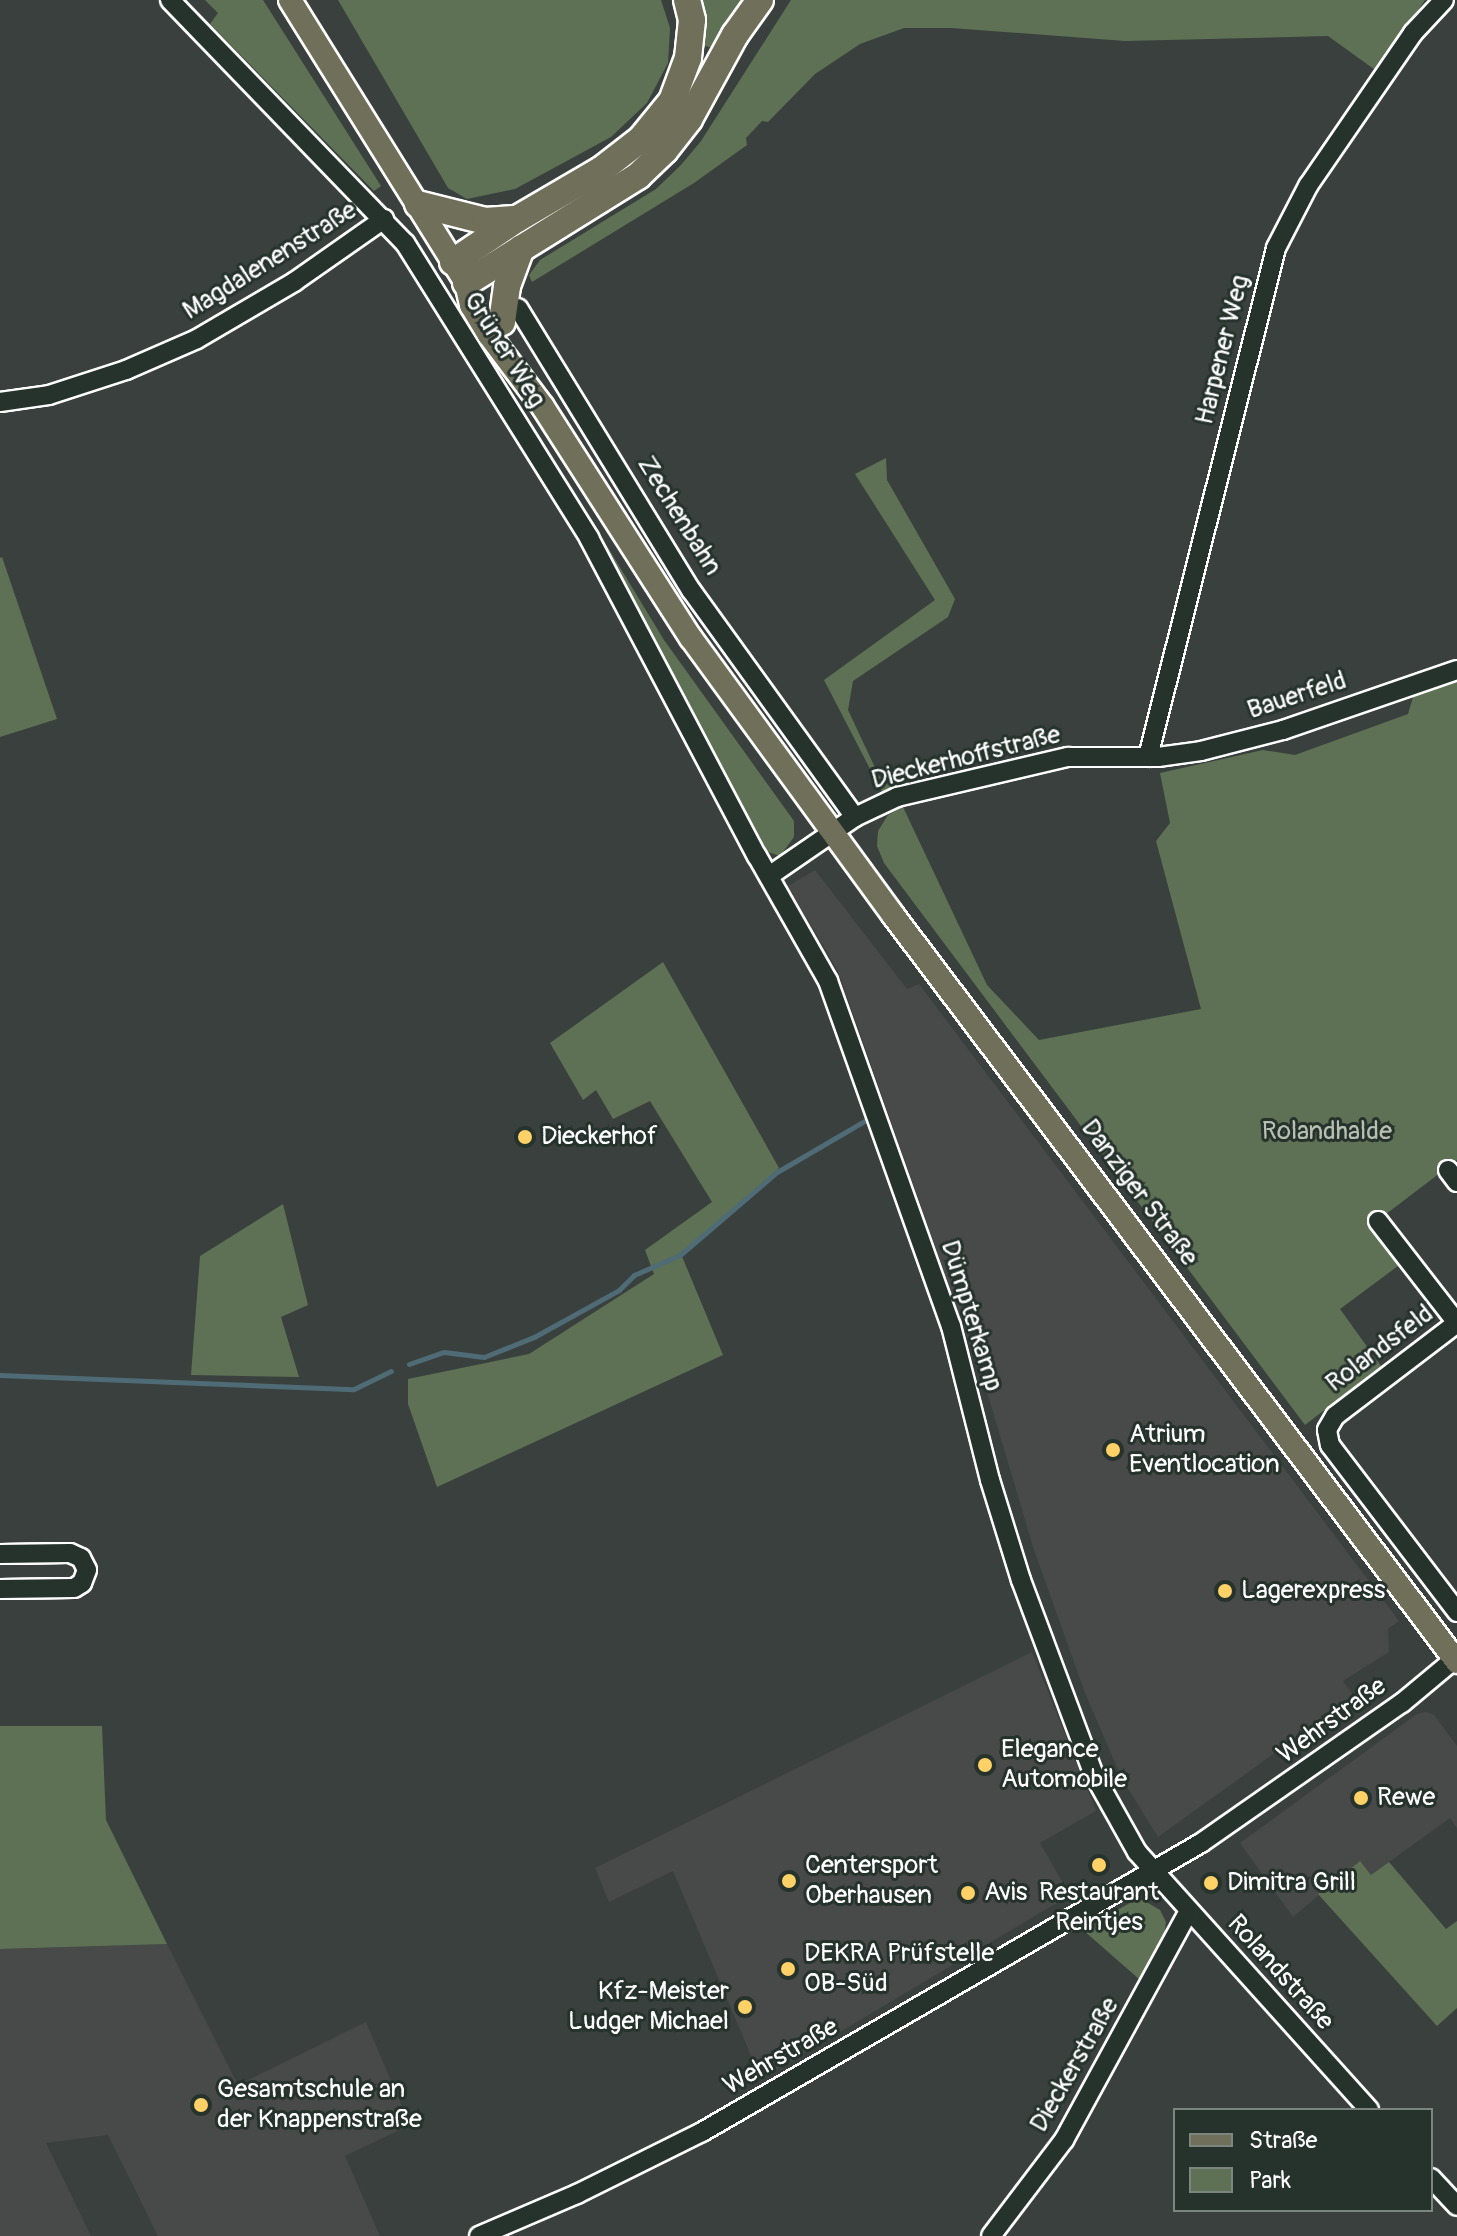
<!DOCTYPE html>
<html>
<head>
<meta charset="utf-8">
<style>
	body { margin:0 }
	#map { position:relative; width:1457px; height:2236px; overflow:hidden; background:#3a403e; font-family:Pangolin,sans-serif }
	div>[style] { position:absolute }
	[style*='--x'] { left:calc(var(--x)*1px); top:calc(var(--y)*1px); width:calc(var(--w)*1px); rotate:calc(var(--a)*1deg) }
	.built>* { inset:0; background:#484949 }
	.green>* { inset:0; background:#5e7154 }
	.stream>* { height:5px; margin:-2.5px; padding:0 2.5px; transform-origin:2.5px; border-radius:2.5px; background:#4f6b75 }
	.roads { filter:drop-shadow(2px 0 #fff) drop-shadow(-2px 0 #fff) drop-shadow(0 2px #fff) drop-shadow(0 -2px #fff) }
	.minor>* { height:18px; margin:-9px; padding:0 9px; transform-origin:9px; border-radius:9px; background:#26332d }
	.major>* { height:22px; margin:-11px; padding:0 11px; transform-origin:11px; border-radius:11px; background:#706f59 }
	.highway>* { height:26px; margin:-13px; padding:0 13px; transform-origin:13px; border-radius:13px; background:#706f59 }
	.dots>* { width:22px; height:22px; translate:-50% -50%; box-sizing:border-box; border:4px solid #26332d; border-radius:50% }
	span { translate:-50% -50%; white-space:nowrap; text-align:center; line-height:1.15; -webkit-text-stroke:6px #26332d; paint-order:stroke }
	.street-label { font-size:26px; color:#fff }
	.park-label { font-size:26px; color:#b7bfb2 }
	.poi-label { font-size:26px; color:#fff }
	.left { translate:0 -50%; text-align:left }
	.right { translate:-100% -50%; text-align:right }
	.legend { position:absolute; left:1173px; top:2108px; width:260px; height:104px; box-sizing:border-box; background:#26332d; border:2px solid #7d8581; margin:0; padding:10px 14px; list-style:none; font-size:24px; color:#fff }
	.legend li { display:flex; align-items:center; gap:16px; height:40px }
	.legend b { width:40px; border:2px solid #7d8581 }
</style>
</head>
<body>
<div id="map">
	<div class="built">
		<i style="clip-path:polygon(815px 870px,907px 989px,919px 984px,1399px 1621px,1388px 1629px,1389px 1652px,1343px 1681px,1354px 1696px,1158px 1837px,1122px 1779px,1085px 1693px,1034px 1550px,990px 1402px,838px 971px,788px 886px)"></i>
		<i style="clip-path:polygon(1032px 1652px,1096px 1811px,1040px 1843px,1070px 1895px,761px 2079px,673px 1871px,609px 1902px,595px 1868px)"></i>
		<i style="clip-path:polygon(1426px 1712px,1434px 1715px,1457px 1746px,1457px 1828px,1450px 1818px,1371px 1875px,1359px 1861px,1293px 1917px,1240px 1843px,1417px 1714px)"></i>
		<i style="clip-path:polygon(167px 1944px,238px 2085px,366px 2022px,410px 2125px,345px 2156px,380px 2236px,158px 2236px,108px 2135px,46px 2143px,91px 2236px,0 2236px,0 1949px)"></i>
	</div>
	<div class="green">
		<i style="clip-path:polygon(205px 0,263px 0,381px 186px,374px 191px,210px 24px,218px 13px)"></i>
		<i style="clip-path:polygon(338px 0,661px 0,670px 28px,668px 63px,647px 103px,611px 137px,515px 189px,467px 199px,448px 188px)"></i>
		<i style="clip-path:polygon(702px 0,747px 0,713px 48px,705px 46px)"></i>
		<i style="clip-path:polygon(791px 0,1425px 0,1378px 72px,1328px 36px,1125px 41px,951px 28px,904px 28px,860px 44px,815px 74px,768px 122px,762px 121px,746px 138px,747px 145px,694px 183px,532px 282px,529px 275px,540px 260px,656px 189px,681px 165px,701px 141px)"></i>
		<i style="clip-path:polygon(886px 458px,887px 480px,955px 599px,948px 617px,853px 681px,848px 710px,879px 776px,898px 786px,882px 792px,824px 680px,935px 600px,855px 474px)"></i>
		<i style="clip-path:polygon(567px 480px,664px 640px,794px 821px,794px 837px,780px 856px,768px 852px)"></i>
		<i style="clip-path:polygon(2px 557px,57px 719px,0 737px,0 558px)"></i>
		<i style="clip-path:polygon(1457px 682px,1457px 1160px,1373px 1224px,1402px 1263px,1340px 1309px,1381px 1366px,1305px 1425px,884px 863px,877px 846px,878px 831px,888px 815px,903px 807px,987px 985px,1039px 1040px,1201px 1009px,1156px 841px,1170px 823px,1160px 773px,1263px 750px,1295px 755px,1408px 714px,1413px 697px)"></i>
		<i style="clip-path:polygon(663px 962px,779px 1168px,681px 1254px,723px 1355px,437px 1487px,408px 1404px,408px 1379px,529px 1354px,654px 1274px,645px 1250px,712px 1202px,650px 1101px,613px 1119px,596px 1090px,583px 1100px,550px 1043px)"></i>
		<i style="clip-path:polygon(283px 1204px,308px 1305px,281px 1317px,299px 1377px,191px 1375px,200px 1256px)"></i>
		<i style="clip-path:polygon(0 1726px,102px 1726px,106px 1820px,167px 1944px,0 1949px)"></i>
		<i style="clip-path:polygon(1360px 1861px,1371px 1875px,1389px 1862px,1446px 1929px,1457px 1921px,1457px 2008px,1437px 2026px,1318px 1894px)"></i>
		<i style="clip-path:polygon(1143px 1900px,1160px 1910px,1166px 1922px,1164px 1936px,1139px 1979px,1083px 1930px,1133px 1901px)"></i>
	</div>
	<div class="stream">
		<i style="--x:409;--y:1364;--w:37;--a:-19"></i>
		<i style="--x:444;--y:1352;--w:40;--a:7.1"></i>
		<i style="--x:484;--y:1357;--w:54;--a:-21.8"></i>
		<i style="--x:534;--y:1337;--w:97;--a:-28.9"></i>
		<i style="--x:619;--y:1290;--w:21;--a:-45"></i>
		<i style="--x:634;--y:1275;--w:50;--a:-23.5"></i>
		<i style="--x:680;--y:1255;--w:128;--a:-40.6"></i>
		<i style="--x:777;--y:1172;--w:103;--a:-30.3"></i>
		<i style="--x:0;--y:1375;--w:354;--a:2.3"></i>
		<i style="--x:354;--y:1389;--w:41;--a:-25.9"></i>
	</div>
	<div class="roads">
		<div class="minor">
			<i style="--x:170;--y:0;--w:338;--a:46"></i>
			<i style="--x:405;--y:243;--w:348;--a:58"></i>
			<i style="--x:589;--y:538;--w:360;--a:62.2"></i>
			<i style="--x:757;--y:856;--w:144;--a:60.4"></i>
			<i style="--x:828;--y:981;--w:366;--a:70.4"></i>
			<i style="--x:951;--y:1326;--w:159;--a:75.8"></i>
			<i style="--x:990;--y:1480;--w:105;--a:72.8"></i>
			<i style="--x:1021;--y:1580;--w:208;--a:69.5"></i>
			<i style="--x:1094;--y:1775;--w:88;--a:60.8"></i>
			<i style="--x:1137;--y:1852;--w:347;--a:48"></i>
			<i style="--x:518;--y:308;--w:331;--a:58.5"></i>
			<i style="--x:691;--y:590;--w:280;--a:54.2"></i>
			<i style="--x:0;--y:402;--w:49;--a:-8.1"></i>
			<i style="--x:49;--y:395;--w:81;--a:-18"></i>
			<i style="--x:126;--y:370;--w:77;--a:-23.6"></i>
			<i style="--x:197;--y:339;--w:113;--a:-30.4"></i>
			<i style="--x:294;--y:282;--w:110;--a:-35"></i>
			<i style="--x:1148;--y:757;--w:525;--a:-75.88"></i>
			<i style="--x:1276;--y:248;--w:70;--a:-62.7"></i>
			<i style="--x:1308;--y:186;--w:186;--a:-55.5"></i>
			<i style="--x:1413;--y:33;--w:45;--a:-46.8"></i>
			<i style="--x:769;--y:876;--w:104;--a:-34.5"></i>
			<i style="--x:855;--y:817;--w:47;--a:-25.5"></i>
			<i style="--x:897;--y:797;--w:176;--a:-13.2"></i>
			<i style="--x:1068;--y:757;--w:90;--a:0"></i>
			<i style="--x:1158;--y:757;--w:43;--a:-7.9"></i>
			<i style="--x:1201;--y:751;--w:85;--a:-14.4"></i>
			<i style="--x:1283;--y:730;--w:184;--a:-19"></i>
			<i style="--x:1448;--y:1170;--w:15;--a:53"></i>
			<i style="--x:1378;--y:1221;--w:129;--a:52.2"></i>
			<i style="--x:1457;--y:1323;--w:153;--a:142.7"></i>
			<i style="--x:1335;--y:1416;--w:16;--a:120"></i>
			<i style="--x:1327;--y:1430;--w:15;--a:79"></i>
			<i style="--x:1330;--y:1445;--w:210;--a:52.7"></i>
			<i style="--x:0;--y:1554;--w:70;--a:-0.8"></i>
			<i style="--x:70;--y:1553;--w:12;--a:24"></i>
			<i style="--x:81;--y:1558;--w:13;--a:63"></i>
			<i style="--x:87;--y:1570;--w:14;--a:111"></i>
			<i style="--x:82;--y:1583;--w:9;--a:148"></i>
			<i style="--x:74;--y:1588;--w:74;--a:179.2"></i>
			<i style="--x:1431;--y:2178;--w:38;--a:47"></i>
			<i style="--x:479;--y:2236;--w:107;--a:-23.2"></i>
			<i style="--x:577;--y:2194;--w:140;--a:-26.4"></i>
			<i style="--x:702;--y:2132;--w:577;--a:-30.08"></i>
			<i style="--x:1201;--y:1843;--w:245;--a:-34.9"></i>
			<i style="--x:1402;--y:1703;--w:72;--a:-39.9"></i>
			<i style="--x:991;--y:2236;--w:121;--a:-52.8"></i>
			<i style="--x:1064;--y:2140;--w:261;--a:-61.4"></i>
		</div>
		<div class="major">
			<i style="--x:290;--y:0;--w:333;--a:58.1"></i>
			<i style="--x:466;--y:283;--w:23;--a:77"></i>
			<i style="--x:471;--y:305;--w:35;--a:59"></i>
			<i style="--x:489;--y:335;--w:90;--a:53.1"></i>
			<i style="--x:543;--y:407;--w:274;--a:57.4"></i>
			<i style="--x:691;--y:638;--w:343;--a:53.9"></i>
			<i style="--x:893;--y:915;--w:936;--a:52.95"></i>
		</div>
		<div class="highway">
			<i style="--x:418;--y:204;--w:69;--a:14.2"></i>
			<i style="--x:485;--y:221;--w:32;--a:-4"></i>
			<i style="--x:453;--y:262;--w:77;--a:-33.9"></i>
			<i style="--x:517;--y:219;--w:97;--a:-30.3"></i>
			<i style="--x:601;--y:170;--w:51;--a:-37.8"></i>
			<i style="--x:641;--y:139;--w:49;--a:-50.8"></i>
			<i style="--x:672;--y:101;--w:46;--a:-69.6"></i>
			<i style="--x:688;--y:58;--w:38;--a:-84"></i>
			<i style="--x:692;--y:20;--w:21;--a:-104"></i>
			<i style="--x:466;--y:283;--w:203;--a:-31.9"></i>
			<i style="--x:638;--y:176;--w:37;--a:-44"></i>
			<i style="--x:665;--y:150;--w:39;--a:-52"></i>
			<i style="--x:689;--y:119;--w:96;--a:-61.3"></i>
			<i style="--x:735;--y:35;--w:43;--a:-54.5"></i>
			<i style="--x:502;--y:322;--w:36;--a:-82"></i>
			<i style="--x:507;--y:286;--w:40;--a:-69.8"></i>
		</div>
	</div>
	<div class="dots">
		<i style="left:525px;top:1137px;background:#ffd166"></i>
		<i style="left:1113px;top:1450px;background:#ffd166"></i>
		<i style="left:1225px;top:1591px;background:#ffd166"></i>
		<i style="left:985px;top:1765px;background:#ffd166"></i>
		<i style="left:1361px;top:1798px;background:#ffd166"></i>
		<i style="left:1099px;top:1865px;background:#ffd166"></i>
		<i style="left:789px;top:1881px;background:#ffd166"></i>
		<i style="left:1211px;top:1883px;background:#ffd166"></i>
		<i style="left:968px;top:1893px;background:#ffd166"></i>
		<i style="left:788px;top:1969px;background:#ffd166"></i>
		<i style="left:745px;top:2007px;background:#ffd166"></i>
		<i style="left:201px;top:2105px;background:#ffd166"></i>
	</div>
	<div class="street-label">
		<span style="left:270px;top:261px;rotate:-32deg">Magdalenenstraße</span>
		<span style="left:504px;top:350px;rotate:58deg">Grüner Weg</span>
		<span style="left:1223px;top:350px;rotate:-76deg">Harpener Weg</span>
		<span style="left:679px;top:516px;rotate:58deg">Zechenbahn</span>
		<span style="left:1297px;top:696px;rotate:-18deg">Bauerfeld</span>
		<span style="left:966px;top:758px;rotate:-14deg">Dieckerhoffstraße</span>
		<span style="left:1139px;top:1193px;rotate:53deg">Danziger Straße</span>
		<span style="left:971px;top:1316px;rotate:73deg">Dümpterkamp</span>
		<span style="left:1380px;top:1349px;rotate:-37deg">Rolandsfeld</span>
		<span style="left:1332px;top:1721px;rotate:-36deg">Wehrstraße</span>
		<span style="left:1280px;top:1973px;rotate:48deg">Rolandstraße</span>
		<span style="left:781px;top:2057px;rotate:-30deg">Wehrstraße</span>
		<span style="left:1075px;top:2065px;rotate:-60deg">Dieckerstraße</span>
	</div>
	<div class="park-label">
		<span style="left:1327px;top:1132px">Rolandhalde</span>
	</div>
	<div class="poi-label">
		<span class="left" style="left:541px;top:1137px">Dieckerhof</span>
		<span class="left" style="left:1129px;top:1450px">Atrium<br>Eventlocation</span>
		<span class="left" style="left:1241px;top:1591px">Lagerexpress</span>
		<span class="left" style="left:1001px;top:1765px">Elegance<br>Automobile</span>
		<span class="left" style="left:1377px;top:1798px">Rewe</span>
		<span class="left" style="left:805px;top:1881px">Centersport<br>Oberhausen</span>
		<span class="left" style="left:1227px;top:1883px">Dimitra Grill</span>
		<span class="left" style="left:984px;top:1893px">Avis</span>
		<span style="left:1099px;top:1908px">Restaurant<br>Reintjes</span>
		<span class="left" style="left:804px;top:1969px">DEKRA Prüfstelle<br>OB-Süd</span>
		<span class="right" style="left:729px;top:2007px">Kfz-Meister<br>Ludger Michael</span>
		<span class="left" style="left:217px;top:2105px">Gesamtschule an<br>der Knappenstraße</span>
	</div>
	<ul class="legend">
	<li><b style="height:10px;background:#706f59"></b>Straße</li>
	<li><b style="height:22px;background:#5e7154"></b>Park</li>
	</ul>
</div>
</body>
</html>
